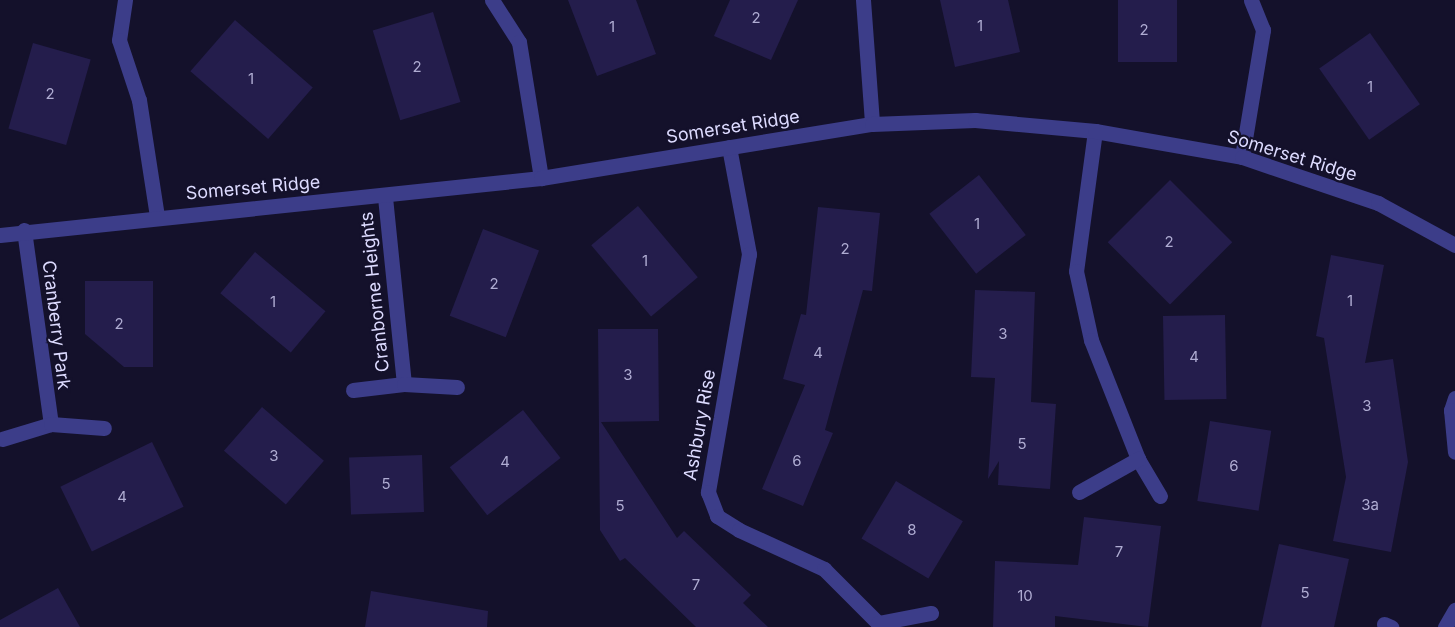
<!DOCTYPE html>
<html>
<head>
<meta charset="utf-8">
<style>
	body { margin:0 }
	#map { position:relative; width:1455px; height:627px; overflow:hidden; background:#14112b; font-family:Inter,sans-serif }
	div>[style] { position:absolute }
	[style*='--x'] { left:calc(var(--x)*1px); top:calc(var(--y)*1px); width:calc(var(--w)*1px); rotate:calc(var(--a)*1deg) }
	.building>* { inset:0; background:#241d4c; transform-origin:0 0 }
	.street>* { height:15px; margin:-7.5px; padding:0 7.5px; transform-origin:7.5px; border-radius:7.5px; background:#3c3d89 }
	span { translate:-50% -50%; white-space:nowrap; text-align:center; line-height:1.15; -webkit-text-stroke:4.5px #14112b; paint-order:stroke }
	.number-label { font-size:15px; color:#afacd2 }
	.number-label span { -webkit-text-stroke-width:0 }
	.street-label { font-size:18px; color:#dddbff }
</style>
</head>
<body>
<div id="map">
	<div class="building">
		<i style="clip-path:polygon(568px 0,636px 0,656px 54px,597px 76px)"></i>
		<i style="clip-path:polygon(730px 0,798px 0,771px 60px,714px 36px)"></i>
		<i style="clip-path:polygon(940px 0,1008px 0,1020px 52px,955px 67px)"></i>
		<i style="left:1118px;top:0;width:59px;height:62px"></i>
		<i style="left:433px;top:12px;width:94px;height:63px;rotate:73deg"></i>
		<i style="left:235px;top:20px;width:103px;height:68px;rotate:41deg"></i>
		<i style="left:1370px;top:33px;width:87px;height:62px;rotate:55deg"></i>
		<i style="left:33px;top:43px;width:60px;height:89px;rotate:16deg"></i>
		<i style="left:979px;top:175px;width:76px;height:63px;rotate:52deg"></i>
		<i style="left:1170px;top:180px;width:88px;height:88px;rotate:45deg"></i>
		<i style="left:638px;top:206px;width:93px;height:61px;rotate:50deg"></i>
		<i style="clip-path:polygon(818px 207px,880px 213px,872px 291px,863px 290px,825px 430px,833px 433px,803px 506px,762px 489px,805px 385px,783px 379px,801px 314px,806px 315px)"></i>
		<i style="left:483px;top:229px;width:60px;height:93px;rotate:21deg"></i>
		<i style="left:255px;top:252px;width:92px;height:54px;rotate:40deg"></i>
		<i style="clip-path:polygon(1331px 255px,1384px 265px,1365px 363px,1393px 359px,1408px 462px,1391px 552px,1333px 541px,1346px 477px,1324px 338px,1316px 336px)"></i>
		<i style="clip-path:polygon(85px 281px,153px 281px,153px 367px,124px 367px,85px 334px)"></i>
		<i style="clip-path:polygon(975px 290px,1035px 292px,1031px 402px,1056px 404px,1050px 489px,998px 485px,999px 461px,988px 479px,995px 378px,971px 377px)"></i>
		<i style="left:1225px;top:315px;width:84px;height:62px;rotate:89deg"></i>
		<i style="clip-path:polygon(598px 329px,658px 329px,659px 421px,601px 422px,677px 538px,684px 531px,751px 595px,743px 603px,768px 627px,696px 627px,625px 558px,620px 561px,600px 530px)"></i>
		<i style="left:262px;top:407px;width:82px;height:58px;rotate:41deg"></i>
		<i style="left:523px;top:410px;width:61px;height:93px;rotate:52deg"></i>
		<i style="left:1210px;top:421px;width:62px;height:81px;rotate:9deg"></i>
		<i style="left:152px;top:442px;width:72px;height:102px;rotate:64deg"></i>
		<i style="left:422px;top:455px;width:57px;height:73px;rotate:88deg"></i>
		<i style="left:896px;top:481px;width:78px;height:67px;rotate:31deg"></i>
		<i style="clip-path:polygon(1084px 517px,1161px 526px,1148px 627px,1055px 616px,1055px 627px,993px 627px,995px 561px,1078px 565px)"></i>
		<i style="clip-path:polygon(1279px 544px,1349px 559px,1334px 627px,1261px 627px)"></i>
		<i style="clip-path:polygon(58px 588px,80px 627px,0 627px,0 620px)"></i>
		<i style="clip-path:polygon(371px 591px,488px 611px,487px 627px,365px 627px)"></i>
	</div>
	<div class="street">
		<i style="--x:125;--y:0;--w:40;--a:98.5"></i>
		<i style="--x:119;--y:40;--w:63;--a:71.6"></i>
		<i style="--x:139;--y:100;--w:117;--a:81.2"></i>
		<i style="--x:492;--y:0;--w:50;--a:57.3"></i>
		<i style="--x:519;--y:42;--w:138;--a:80.8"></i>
		<i style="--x:863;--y:0;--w:124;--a:85.8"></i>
		<i style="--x:1095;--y:131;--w:141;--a:97.7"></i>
		<i style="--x:1076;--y:271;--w:71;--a:77.7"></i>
		<i style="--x:1091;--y:340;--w:128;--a:68.4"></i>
		<i style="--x:1138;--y:459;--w:43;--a:59.3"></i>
		<i style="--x:729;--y:147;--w:109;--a:79.4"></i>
		<i style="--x:749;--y:254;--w:242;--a:99.8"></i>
		<i style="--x:708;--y:492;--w:26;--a:69"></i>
		<i style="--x:717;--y:516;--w:26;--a:32"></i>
		<i style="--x:739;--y:530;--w:94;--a:24.6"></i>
		<i style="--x:824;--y:569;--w:76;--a:45"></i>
		<i style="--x:878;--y:623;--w:54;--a:-10.7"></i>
		<i style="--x:1242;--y:157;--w:129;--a:-80.6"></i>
		<i style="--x:1263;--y:30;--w:32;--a:-112"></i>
		<i style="--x:385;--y:197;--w:188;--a:84.2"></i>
		<i style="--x:24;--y:230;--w:196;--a:82.1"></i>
		<i style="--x:0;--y:235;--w:544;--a:-6.01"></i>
		<i style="--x:541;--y:178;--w:335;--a:-9.3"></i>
		<i style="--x:872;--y:124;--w:103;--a:-2.2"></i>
		<i style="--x:975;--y:120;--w:121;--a:5.2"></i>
		<i style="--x:1095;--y:131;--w:149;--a:10"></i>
		<i style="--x:1242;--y:157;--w:144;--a:18.7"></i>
		<i style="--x:1378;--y:203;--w:88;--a:28.6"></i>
		<i style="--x:353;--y:390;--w:51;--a:-6.7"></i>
		<i style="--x:404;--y:384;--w:53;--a:3.2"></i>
		<i style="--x:1455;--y:398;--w:13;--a:108"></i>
		<i style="--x:1451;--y:410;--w:42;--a:84.6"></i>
		<i style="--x:2;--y:439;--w:51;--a:-17"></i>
		<i style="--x:51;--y:424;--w:53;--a:4.3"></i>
		<i style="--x:1079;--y:492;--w:68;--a:-29.2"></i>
		<i style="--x:1384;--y:624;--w:8;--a:23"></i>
		<i style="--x:1445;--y:627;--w:20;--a:-60"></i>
	</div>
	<div class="number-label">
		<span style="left:756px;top:18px">2</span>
		<span style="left:980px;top:26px">1</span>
		<span style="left:612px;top:27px">1</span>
		<span style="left:1144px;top:30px">2</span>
		<span style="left:417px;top:67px">2</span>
		<span style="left:251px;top:79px">1</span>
		<span style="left:1370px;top:87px">1</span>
		<span style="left:50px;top:94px">2</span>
		<span style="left:977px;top:224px">1</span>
		<span style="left:1169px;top:242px">2</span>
		<span style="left:845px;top:249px">2</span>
		<span style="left:645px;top:261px">1</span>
		<span style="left:494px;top:284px">2</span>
		<span style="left:1350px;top:301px">1</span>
		<span style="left:273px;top:302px">1</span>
		<span style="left:119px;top:324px">2</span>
		<span style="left:1003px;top:334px">3</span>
		<span style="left:818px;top:353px">4</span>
		<span style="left:1194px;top:357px">4</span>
		<span style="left:628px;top:375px">3</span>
		<span style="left:1367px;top:406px">3</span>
		<span style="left:1022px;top:444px">5</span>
		<span style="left:274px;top:456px">3</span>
		<span style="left:797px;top:461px">6</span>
		<span style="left:505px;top:462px">4</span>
		<span style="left:1234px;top:466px">6</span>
		<span style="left:386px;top:484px">5</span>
		<span style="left:122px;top:497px">4</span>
		<span style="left:1370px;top:505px">3a</span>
		<span style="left:620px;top:506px">5</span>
		<span style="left:912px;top:530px">8</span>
		<span style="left:1119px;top:552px">7</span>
		<span style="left:696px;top:585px">7</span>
		<span style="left:1305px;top:593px">5</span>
		<span style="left:1025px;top:596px">10</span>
	</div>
	<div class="street-label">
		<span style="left:733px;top:127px;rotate:-9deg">Somerset Ridge</span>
		<span style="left:1292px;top:156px;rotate:17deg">Somerset Ridge</span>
		<span style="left:253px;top:188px;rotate:-5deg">Somerset Ridge</span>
		<span style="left:375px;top:292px;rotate:-96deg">Cranborne Heights</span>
		<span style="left:56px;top:325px;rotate:83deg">Cranberry Park</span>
		<span style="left:700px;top:425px;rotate:-80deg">Ashbury Rise</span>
	</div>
</div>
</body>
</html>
